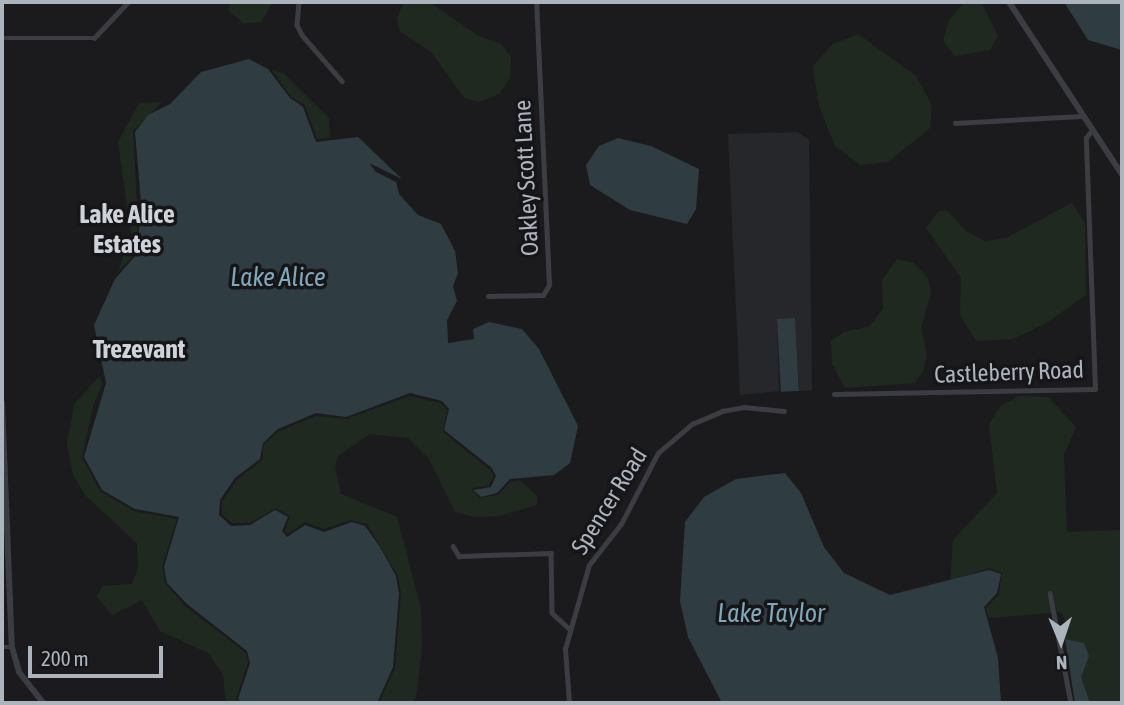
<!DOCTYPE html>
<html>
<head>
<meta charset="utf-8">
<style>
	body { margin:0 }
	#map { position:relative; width:1124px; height:705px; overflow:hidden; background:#1b1b1d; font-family:"Asap Condensed",sans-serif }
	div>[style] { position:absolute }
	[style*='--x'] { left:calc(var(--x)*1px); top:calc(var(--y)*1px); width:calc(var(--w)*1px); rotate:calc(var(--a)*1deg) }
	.built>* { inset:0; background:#26272b }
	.green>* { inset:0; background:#202920 }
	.water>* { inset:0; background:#2f3d43; transform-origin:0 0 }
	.minor>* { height:4.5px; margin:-2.25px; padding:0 2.25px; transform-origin:2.25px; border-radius:2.25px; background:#3b3d43 }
	.tertiary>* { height:6px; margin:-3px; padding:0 3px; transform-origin:3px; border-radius:3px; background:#3b3d43 }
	span { translate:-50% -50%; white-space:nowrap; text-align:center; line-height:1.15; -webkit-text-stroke:7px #161619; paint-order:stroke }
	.street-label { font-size:24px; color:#acb4be }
	.neighbourhood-label { font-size:26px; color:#ced2d9; font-weight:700 }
	.water-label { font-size:26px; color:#81a7bb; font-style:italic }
	.frame { position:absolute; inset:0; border:4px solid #acb4be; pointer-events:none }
	.north { position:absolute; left:1026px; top:607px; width:70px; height:70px; -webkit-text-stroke:5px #161619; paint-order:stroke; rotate:178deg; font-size:19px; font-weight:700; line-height:28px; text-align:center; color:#acb4be }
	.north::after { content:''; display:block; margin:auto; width:24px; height:32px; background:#acb4be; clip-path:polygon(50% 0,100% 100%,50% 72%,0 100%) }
	.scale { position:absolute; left:28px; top:646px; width:135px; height:32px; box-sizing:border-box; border:4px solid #acb4be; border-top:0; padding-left:9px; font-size:21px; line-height:24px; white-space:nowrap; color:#acb4be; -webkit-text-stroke:5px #161619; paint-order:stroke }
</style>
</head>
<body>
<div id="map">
	<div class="built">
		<i style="clip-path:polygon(798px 132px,809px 140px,812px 390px,799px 391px,795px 318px,777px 319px,779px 391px,740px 395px,728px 134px)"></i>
	</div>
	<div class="green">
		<i style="clip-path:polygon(231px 2px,273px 2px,261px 22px,243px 23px,228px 10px)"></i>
		<i style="clip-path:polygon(429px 2px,479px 36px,501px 44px,511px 57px,510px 78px,499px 94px,480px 102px,464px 98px,431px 52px,400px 31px,397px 18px,403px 4px)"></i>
		<i style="clip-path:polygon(964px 2px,981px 2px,998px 36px,990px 50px,955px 56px,943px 41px,949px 20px)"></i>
		<i style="clip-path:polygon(858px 34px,916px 76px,932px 105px,930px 128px,888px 162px,860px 165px,835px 146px,819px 106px,813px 66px,833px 44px)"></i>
		<i style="clip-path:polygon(272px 70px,283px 73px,329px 118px,330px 138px,317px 139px,305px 105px,291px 97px)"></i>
		<i style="clip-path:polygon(162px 102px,133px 131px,138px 225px,135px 254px,118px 272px,131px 234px,118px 142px,139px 103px)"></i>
		<i style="clip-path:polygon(1072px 203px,1085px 223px,1086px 295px,1045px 324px,1013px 339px,976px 341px,960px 315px,961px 278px,926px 228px,939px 211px,948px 211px,966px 231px,985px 241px,1006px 238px)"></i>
		<i style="clip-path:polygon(897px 259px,914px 263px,928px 278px,931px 293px,921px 328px,927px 355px,923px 371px,915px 383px,845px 388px,832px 364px,831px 341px,844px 332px,870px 326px,883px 309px,882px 280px)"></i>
		<i style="clip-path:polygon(99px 376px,103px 383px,93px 406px,82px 458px,101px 492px,134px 511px,177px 519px,162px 566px,165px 583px,185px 606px,246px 653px,248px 662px,236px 699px,239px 703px,226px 703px,223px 675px,208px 653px,160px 631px,142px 600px,112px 615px,97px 597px,102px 586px,132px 584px,138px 568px,137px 543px,85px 495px,73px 475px,67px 444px,74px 405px)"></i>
		<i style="clip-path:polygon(410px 396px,441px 403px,447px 410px,443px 432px,490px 470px,494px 476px,489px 485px,471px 489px,479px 498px,498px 495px,511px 481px,520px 480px,537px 496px,537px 505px,500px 516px,475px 517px,455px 512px,429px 459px,408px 438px,370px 434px,338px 456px,335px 467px,341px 494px,397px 517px,421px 609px,422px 648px,416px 698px,410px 703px,379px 703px,395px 668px,401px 594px,398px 576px,367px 524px,351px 520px,324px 529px,305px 522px,288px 534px,285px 531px,290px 516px,276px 508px,250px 523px,232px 523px,222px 514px,222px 501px,237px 480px,262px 460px,264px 444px,279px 431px,316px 416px,346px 419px)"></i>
		<i style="clip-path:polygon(1019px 396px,1048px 397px,1076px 427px,1064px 455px,1067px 532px,1122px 530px,1122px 703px,1090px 703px,1081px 677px,1084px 643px,1065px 639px,1067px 625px,1061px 612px,1057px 612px,1051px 590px,1047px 592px,1052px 613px,988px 618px,986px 608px,999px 594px,1002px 573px,989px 568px,950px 581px,953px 540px,997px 493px,989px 424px,1000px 406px)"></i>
	</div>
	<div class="water">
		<i style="clip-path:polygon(1064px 2px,1122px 2px,1122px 50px,1088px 40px)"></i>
		<i style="clip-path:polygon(249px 59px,268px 69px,290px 98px,303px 107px,316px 142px,358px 137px,402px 179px,369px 163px,376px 172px,396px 182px,399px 194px,418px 215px,441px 224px,455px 251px,458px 273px,453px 286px,457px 301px,447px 320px,448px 343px,474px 339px,473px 329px,489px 322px,522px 329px,539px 349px,578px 426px,570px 463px,554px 475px,510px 479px,497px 493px,481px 497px,473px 490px,491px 487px,496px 476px,492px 468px,444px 430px,449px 409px,442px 401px,410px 393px,346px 417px,316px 413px,278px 429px,263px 443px,260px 459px,235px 478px,220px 500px,219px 515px,231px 526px,250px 525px,275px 510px,288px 517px,282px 531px,287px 537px,305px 525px,324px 532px,352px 522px,365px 526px,380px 547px,396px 576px,399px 594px,393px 667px,377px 703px,242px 703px,238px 699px,250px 663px,247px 651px,187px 604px,167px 583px,164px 567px,179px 517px,135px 509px,102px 490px,84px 457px,106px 383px,94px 325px,115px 279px,137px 254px,141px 202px,135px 132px,148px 115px,170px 104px,201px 72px)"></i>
		<i style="clip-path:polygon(618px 138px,651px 146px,699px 169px,696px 209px,687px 224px,630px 210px,590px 185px,586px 165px,599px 146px)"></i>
		<i style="left:795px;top:318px;width:73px;height:18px;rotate:87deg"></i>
		<i style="clip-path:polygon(785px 473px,801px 493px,824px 547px,844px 573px,890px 595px,989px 570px,1001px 574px,997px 593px,984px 607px,998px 658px,1001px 703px,722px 703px,688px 637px,680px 601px,685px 522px,704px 497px,736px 479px)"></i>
		<i style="clip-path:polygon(1065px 639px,1084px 643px,1089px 656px,1081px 677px,1090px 703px,1075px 703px)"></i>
	</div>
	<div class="minor">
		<i style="--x:299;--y:2;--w:23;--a:95"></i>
		<i style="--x:297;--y:25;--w:11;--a:63"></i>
		<i style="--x:302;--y:35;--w:61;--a:49"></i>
		<i style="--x:2;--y:38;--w:92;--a:0"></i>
		<i style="--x:94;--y:38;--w:50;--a:-46.6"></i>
		<i style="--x:955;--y:123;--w:126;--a:-3.2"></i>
		<i style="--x:488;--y:296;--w:55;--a:-1"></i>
		<i style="--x:543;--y:295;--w:12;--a:-59"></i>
		<i style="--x:549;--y:285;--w:283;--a:-92.6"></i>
		<i style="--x:834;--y:394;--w:261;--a:-1.1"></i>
		<i style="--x:1095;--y:389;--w:251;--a:-92.1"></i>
		<i style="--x:1086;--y:138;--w:9;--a:-54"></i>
		<i style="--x:453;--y:546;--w:12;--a:59"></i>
		<i style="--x:459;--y:556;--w:92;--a:-1.9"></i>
		<i style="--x:551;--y:553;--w:60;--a:89"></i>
		<i style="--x:552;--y:613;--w:24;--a:42"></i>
		<i style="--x:1050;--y:593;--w:112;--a:79.2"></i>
		<i style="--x:2;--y:647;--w:10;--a:0"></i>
		<i style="--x:569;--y:703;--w:54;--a:-94.2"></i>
		<i style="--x:565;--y:649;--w:87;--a:-74.1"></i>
		<i style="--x:589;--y:565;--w:52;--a:-52"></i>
		<i style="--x:621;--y:524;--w:80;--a:-62.5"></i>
		<i style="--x:658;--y:453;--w:45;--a:-40.5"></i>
		<i style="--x:692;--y:424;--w:33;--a:-23"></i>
		<i style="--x:722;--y:411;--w:22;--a:-10"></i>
		<i style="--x:744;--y:407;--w:40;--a:5.7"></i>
	</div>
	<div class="tertiary">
		<i style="--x:1009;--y:2;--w:207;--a:56.8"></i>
		<i style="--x:2;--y:403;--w:244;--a:87.7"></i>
		<i style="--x:12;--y:647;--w:26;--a:74"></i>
		<i style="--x:19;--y:672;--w:39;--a:52"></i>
	</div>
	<div class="street-label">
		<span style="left:526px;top:178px;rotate:-93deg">Oakley Scott Lane</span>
		<span style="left:1009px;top:372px;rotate:-2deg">Castleberry Road</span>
		<span style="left:609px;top:501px;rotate:-58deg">Spencer Road</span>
	</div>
	<div class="neighbourhood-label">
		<span style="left:127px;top:230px">Lake Alice<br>Estates</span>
		<span style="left:139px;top:350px">Trezevant</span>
	</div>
	<div class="water-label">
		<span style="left:278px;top:278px">Lake Alice</span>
		<span style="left:771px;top:614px">Lake Taylor</span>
	</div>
	<div class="frame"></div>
	<div class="north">N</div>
	<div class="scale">200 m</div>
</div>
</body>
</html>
